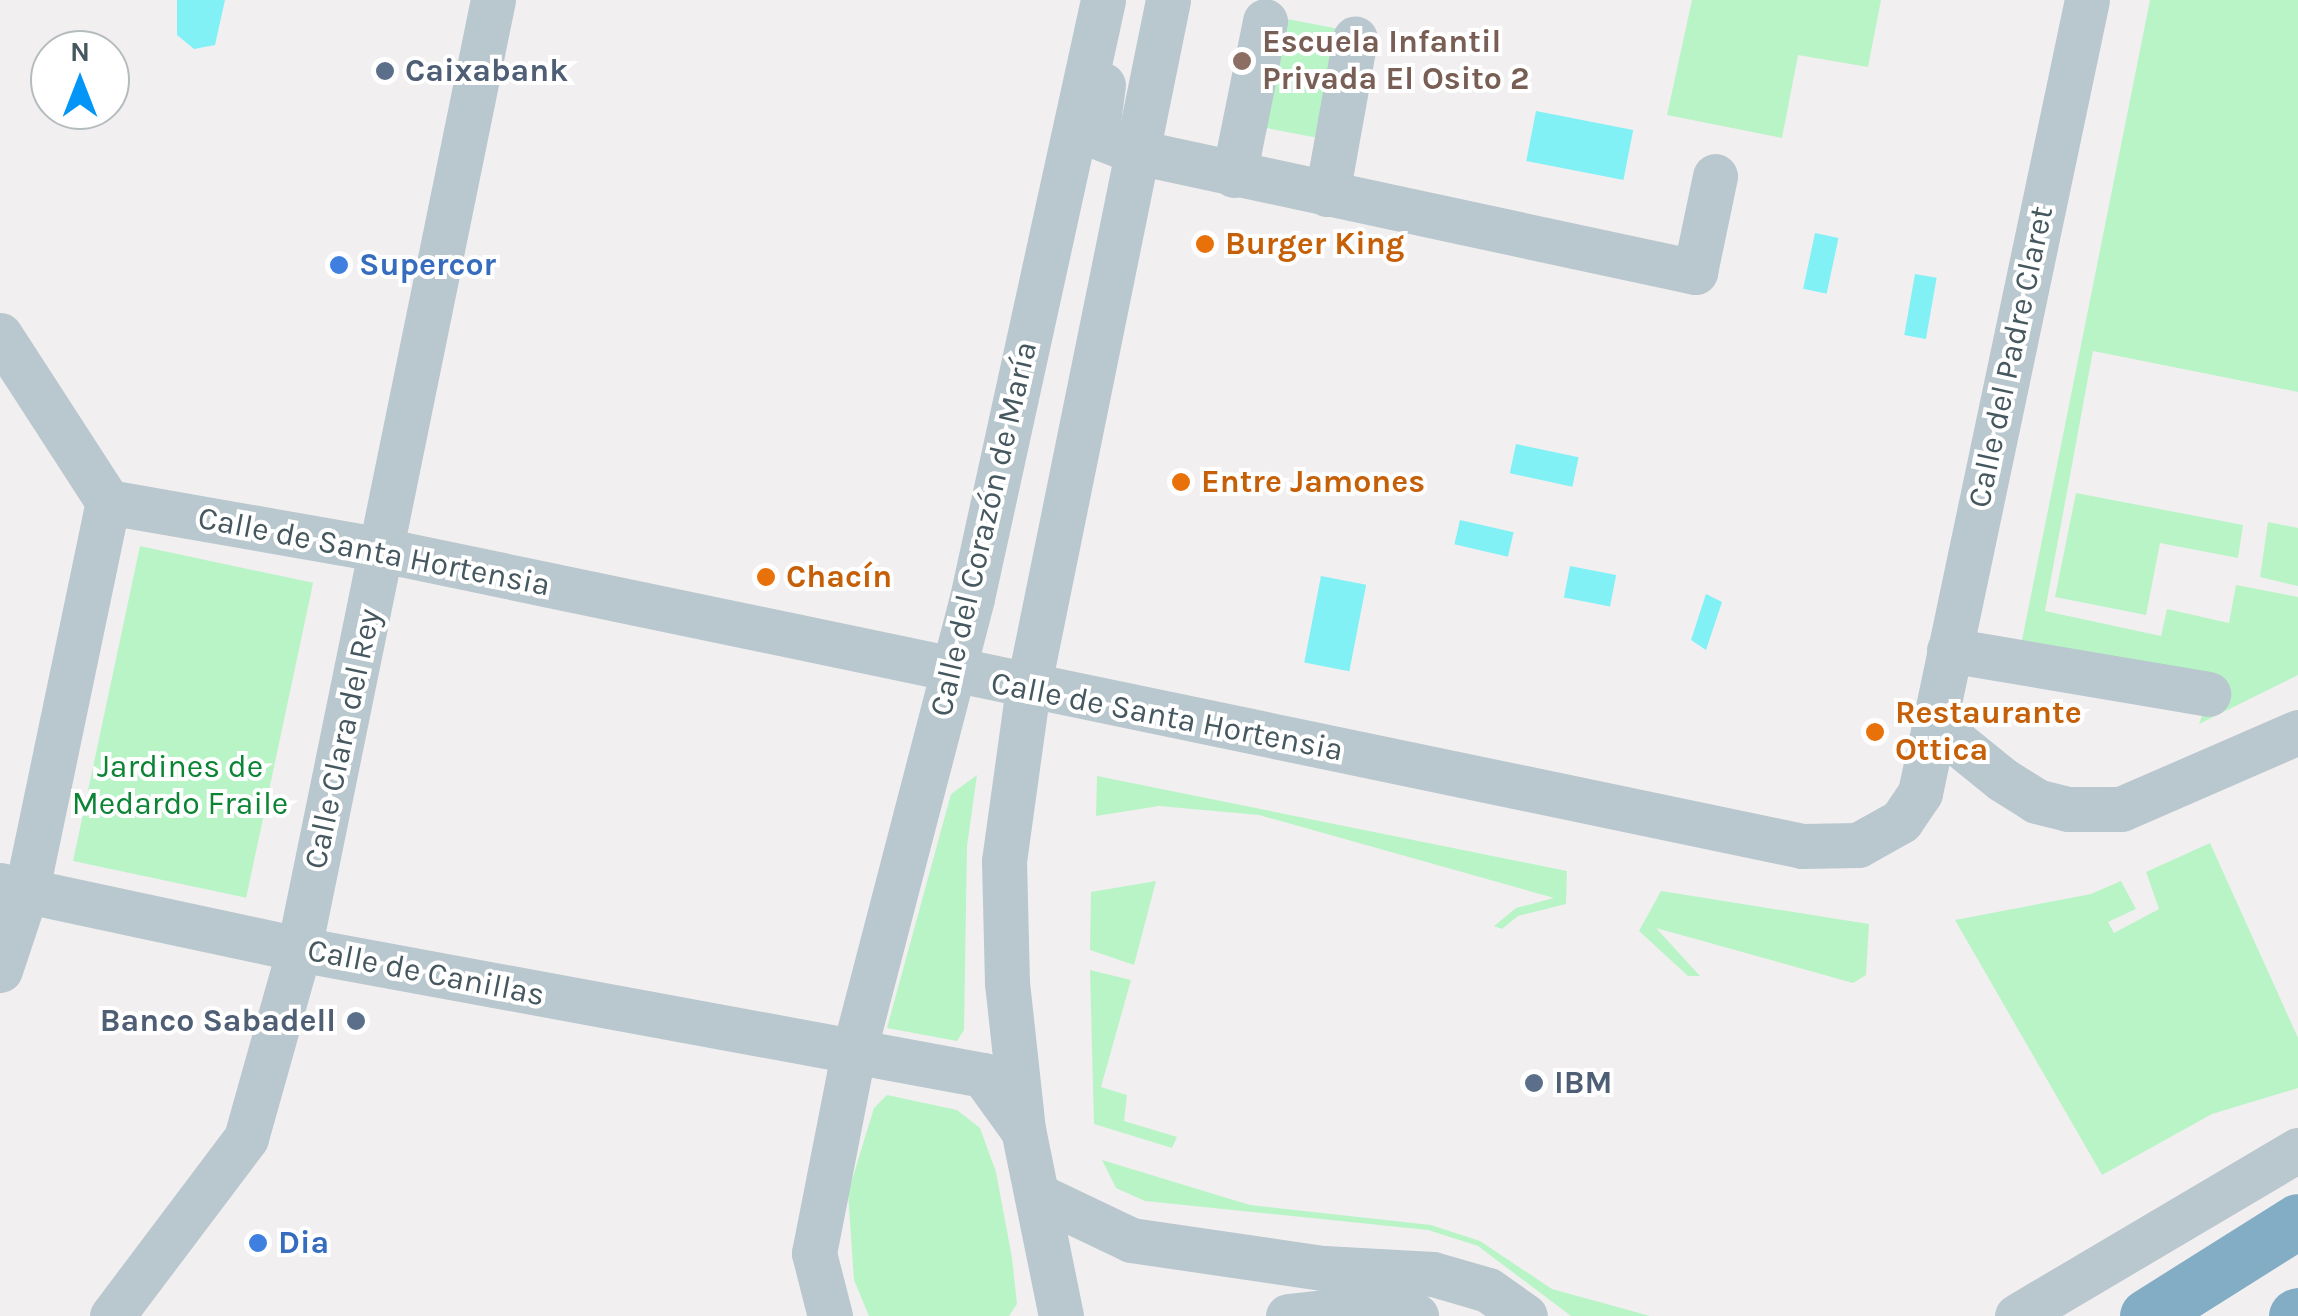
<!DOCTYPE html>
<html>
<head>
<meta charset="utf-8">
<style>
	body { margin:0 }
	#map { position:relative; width:2298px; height:1316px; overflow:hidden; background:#f2eff0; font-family:Karla,sans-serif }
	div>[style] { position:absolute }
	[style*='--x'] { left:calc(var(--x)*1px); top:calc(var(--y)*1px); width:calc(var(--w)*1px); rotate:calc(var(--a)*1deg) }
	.green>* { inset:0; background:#b9f4c7; transform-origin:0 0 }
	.water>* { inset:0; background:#81f1f6; transform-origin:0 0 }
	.minor>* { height:45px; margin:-22.5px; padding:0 22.5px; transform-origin:22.5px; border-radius:22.5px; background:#b9c7ce }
	.highway>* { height:55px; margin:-27.5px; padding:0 27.5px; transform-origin:27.5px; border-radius:27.5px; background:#82adc4 }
	.dots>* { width:28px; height:28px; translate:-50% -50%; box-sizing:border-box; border:5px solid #fff; border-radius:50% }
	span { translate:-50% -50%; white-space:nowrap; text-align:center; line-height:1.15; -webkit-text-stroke:8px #fff; paint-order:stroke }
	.education-label { font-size:32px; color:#785e54; font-weight:700 }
	.left { translate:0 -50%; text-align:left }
	.service-label { font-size:32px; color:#4e5e75; font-weight:700 }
	.right { translate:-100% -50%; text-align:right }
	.food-label { font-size:32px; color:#c56008; font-weight:700 }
	.shop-label { font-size:32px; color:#366cbe; font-weight:700 }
	.street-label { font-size:32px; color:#45575f }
	.park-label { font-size:32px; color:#0c8435 }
	.north { position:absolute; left:30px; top:30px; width:100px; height:100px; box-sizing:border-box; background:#fff; border:2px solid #b5bcbf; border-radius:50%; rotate:0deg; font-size:28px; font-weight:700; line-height:40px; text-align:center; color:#45575f }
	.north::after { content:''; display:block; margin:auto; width:35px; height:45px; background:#0496f7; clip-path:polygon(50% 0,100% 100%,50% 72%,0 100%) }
</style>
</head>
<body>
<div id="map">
	<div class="green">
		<i style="clip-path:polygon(1692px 0,1881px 0,1868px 67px,1798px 55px,1782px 138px,1667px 115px)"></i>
		<i style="clip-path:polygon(2150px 0,2298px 0,2298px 392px,2093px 351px,2045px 611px,2161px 636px,2167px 609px,2229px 623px,2236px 585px,2298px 597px,2298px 675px,2199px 724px,2212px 687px,2020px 650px)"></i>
		<i style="left:1277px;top:17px;width:70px;height:111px;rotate:11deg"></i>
		<i style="clip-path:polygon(2076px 493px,2243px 525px,2238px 558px,2160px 543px,2146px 615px,2055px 597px)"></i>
		<i style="clip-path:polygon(2268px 522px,2298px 528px,2298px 586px,2260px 577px)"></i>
		<i style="left:140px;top:546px;width:177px;height:322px;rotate:12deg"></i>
		<i style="clip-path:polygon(977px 775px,967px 846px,964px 1030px,957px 1041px,887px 1028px,951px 794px)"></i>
		<i style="clip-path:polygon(1097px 776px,1567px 871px,1566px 904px,1518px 916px,1502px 929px,1494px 926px,1516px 908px,1554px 898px,1259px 815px,1159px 806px,1096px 816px)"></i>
		<i style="clip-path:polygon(2210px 843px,2298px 1038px,2298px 1088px,2212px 1114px,2102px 1175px,1955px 920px,2091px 894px,2121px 881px,2136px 909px,2108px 922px,2114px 933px,2159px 909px,2146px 872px)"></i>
		<i style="clip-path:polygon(1156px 881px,1134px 965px,1090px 950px,1091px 892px)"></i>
		<i style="clip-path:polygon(1661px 891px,1869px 924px,1866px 975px,1853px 983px,1656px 928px,1700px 976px,1688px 976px,1639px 931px)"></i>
		<i style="clip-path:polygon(1090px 970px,1131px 980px,1101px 1087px,1127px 1095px,1124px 1121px,1177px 1137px,1172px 1148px,1094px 1124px)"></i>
		<i style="clip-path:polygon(887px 1095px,957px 1110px,980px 1128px,996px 1172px,1012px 1258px,1017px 1304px,1009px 1316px,869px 1316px,854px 1280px,848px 1193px,874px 1108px)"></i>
		<i style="clip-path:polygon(1102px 1160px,1250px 1205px,1431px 1225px,1480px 1241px,1552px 1289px,1650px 1316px,1571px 1316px,1478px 1246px,1428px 1230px,1145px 1201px,1116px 1188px)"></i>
	</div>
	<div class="water">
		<i style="clip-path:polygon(177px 0,225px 0,215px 45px,194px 49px,177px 35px)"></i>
		<i style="left:1536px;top:111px;width:99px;height:51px;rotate:11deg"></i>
		<i style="left:1815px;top:233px;width:24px;height:57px;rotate:12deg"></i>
		<i style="left:1915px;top:274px;width:22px;height:62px;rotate:10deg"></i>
		<i style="left:1516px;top:444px;width:64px;height:30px;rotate:12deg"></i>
		<i style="left:1460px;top:520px;width:55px;height:25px;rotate:13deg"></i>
		<i style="left:1570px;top:566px;width:47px;height:32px;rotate:11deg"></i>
		<i style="left:1321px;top:576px;width:46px;height:88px;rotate:11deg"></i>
		<i style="clip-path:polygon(1706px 594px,1722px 602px,1706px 650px,1691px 640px)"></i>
	</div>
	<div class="minor">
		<i style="--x:1103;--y:85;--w:51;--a:97.8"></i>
		<i style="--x:1096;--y:136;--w:44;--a:21.3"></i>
		<i style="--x:1137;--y:152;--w:571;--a:12.14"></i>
		<i style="--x:1695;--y:272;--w:98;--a:-78.2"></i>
		<i style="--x:1234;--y:175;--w:157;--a:-78.6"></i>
		<i style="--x:1327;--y:194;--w:158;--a:-79.8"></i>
		<i style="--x:0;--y:335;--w:199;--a:57.1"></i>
		<i style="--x:108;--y:502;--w:278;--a:9.9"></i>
		<i style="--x:382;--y:550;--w:1451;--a:11.77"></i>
		<i style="--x:1802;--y:846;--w:56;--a:-1"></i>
		<i style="--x:1858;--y:845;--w:49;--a:-29.2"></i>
		<i style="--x:1901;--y:821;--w:34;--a:-56"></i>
		<i style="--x:1920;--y:793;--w:810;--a:-78.11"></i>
		<i style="--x:1949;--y:650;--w:263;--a:9.6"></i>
		<i style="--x:1938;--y:715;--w:32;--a:56"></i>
		<i style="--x:1956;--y:742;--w:60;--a:39"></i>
		<i style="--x:2003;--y:780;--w:39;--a:32"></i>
		<i style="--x:2036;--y:801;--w:33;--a:14"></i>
		<i style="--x:2068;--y:809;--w:53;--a:0"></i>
		<i style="--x:2121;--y:809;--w:193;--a:-23.5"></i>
		<i style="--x:0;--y:885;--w:306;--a:12.1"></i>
		<i style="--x:299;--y:949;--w:696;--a:10.44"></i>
		<i style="--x:983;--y:1075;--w:67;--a:54.2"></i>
		<i style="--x:0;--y:970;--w:85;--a:-71.6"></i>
		<i style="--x:27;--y:889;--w:395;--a:-78.2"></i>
		<i style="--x:1041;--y:1197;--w:100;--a:25.5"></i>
		<i style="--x:1131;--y:1240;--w:195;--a:8.3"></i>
		<i style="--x:1324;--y:1268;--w:109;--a:3.2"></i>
		<i style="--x:1433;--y:1274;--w:57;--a:16.2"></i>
		<i style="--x:1488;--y:1290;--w:45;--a:35.1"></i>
		<i style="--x:112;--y:1316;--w:223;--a:-53"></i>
		<i style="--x:246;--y:1138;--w:196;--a:-74.3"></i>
		<i style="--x:299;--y:949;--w:969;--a:-78.45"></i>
		<i style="--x:830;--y:1316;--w:65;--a:-104.3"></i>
		<i style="--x:814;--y:1253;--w:202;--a:-78.9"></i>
		<i style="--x:853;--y:1055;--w:472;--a:-75.4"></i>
		<i style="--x:972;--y:598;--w:612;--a:-77.64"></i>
		<i style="--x:1061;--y:1316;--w:190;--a:-101.5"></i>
		<i style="--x:1023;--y:1130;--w:148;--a:-96.2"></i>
		<i style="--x:1007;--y:983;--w:122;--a:-91.4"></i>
		<i style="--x:1004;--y:861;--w:174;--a:-82.1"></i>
		<i style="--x:1028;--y:689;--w:703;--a:-78.51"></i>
		<i style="--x:1288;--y:1316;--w:82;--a:-6.3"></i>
		<i style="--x:1370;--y:1307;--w:47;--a:11.1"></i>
		<i style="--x:2017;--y:1316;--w:326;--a:-30.6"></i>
	</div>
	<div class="highway">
		<i style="--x:2147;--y:1316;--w:178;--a:-32.2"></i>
		<i style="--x:2296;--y:1316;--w:2;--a:-27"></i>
	</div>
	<div class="dots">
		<i style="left:1242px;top:61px;background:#8d6e63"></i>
		<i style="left:385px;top:71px;background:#5c6f8a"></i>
		<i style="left:1205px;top:244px;background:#e8710a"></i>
		<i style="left:339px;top:265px;background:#3f7fe0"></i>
		<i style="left:1181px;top:482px;background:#e8710a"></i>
		<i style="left:766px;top:577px;background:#e8710a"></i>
		<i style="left:1875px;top:732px;background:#e8710a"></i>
		<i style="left:356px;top:1021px;background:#5c6f8a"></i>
		<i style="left:1534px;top:1083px;background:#5c6f8a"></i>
		<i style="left:258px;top:1243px;background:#3f7fe0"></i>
	</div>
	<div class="education-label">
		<span class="left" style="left:1262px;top:61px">Escuela Infantil<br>Privada El Osito 2</span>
	</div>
	<div class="service-label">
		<span class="left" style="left:405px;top:71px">Caixabank</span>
		<span class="right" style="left:336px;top:1021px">Banco Sabadell</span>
		<span class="left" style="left:1554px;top:1083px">IBM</span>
	</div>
	<div class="food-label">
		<span class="left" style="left:1225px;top:244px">Burger King</span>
		<span class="left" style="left:1201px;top:482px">Entre Jamones</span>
		<span class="left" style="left:786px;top:577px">Chacín</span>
		<span class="left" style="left:1895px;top:732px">Restaurante<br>Ottica</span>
	</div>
	<div class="shop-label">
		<span class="left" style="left:359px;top:265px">Supercor</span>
		<span class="left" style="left:278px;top:1243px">Dia</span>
	</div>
	<div class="street-label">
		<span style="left:2011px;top:357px;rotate:-78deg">Calle del Padre Claret</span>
		<span style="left:984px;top:529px;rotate:-77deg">Calle del Corazón de María</span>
		<span style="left:374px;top:552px;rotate:11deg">Calle de Santa Hortensia</span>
		<span style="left:1167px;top:717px;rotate:11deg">Calle de Santa Hortensia</span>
		<span style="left:343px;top:739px;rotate:-78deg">Calle Clara del Rey</span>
		<span style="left:426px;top:973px;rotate:11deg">Calle de Canillas</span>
	</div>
	<div class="park-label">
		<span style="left:180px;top:786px">Jardines de<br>Medardo Fraile</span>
	</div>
	<div class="north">N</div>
</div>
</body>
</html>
